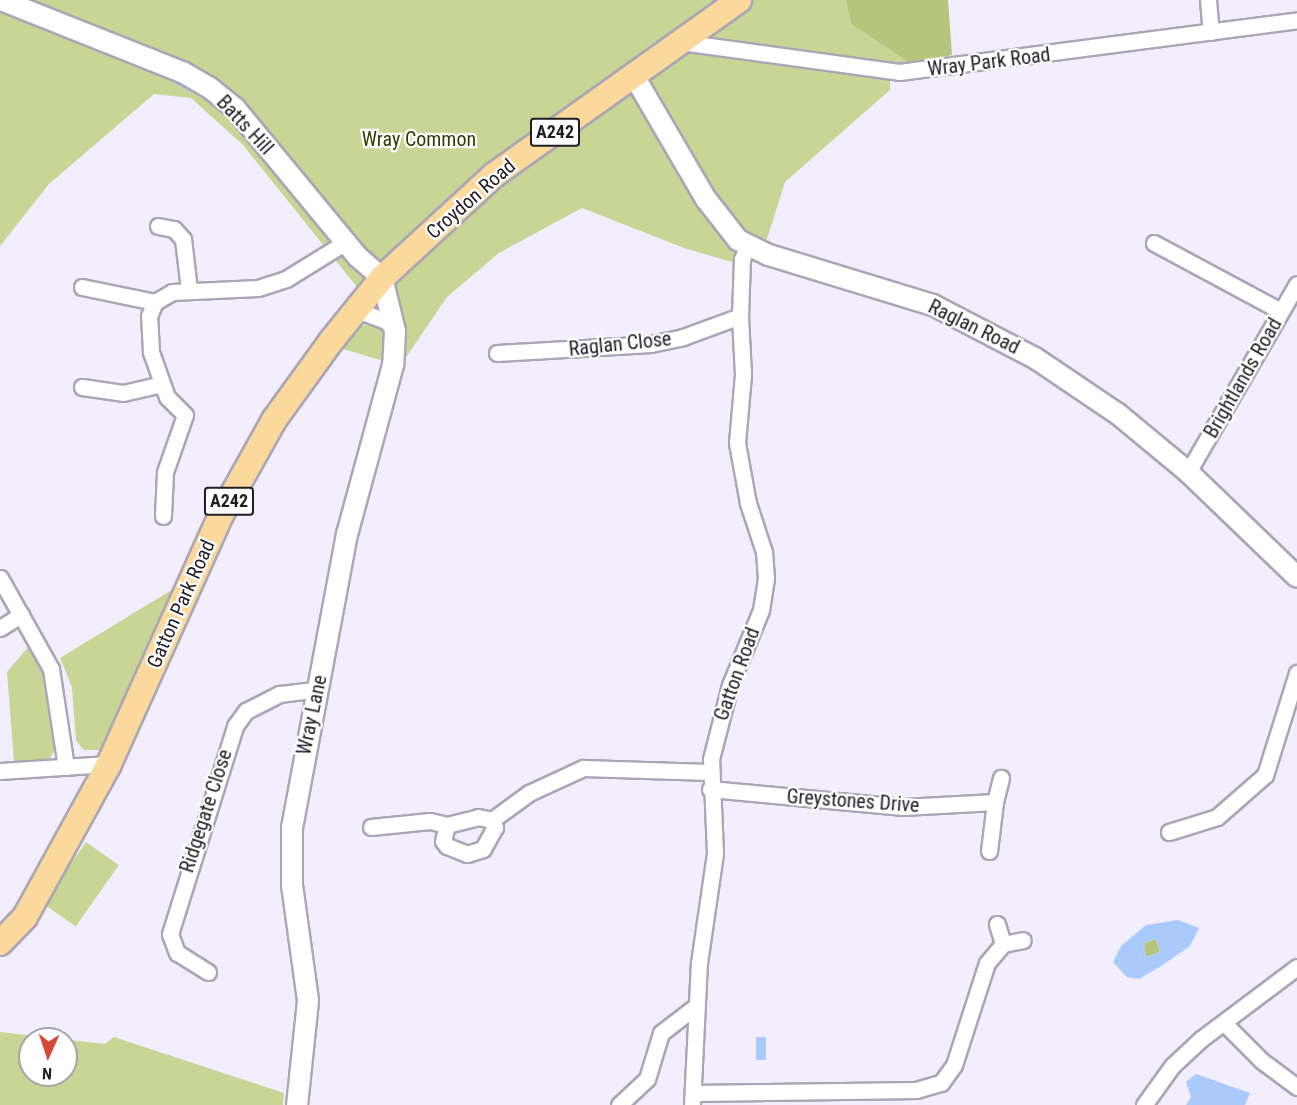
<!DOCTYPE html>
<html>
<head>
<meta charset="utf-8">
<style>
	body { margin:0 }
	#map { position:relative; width:1297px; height:1105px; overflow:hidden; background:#f3eefe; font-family:"Roboto Condensed",sans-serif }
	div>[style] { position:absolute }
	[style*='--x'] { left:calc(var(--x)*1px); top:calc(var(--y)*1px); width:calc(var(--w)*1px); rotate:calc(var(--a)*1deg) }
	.green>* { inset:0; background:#c8d594; transform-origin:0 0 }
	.forest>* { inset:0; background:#b7c57c }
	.water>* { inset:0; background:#abcafc; transform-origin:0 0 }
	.stream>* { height:4px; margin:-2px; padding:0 2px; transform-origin:2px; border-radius:2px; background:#abcafc }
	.roads { filter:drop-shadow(2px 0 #aba6b5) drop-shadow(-2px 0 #aba6b5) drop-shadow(0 2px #aba6b5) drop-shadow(0 -2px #aba6b5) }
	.minor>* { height:15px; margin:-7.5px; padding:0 7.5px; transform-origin:7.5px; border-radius:7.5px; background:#fff }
	.tertiary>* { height:20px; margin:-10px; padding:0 10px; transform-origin:10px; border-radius:10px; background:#fff }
	.primary>* { height:24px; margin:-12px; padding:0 12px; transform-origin:12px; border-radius:12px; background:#fbd99d }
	span { translate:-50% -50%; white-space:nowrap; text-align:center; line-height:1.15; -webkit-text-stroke:4.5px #fff; paint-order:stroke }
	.shield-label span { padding:2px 4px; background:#fff; border:2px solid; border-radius:4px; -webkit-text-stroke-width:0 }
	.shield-label { font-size:18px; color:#1f1d23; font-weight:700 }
	.street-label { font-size:20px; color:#1f1d23 }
	.park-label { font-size:20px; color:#333a01 }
	.north { position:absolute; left:18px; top:1027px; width:60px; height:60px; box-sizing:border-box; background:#fff; border:2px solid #a5a5a7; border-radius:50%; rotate:183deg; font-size:16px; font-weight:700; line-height:24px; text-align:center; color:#1f1d23 }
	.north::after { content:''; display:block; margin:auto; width:21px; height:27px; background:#d54838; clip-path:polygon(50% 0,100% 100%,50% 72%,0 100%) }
</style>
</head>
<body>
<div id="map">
	<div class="green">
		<i style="clip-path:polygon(0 0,846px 0,851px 24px,911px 64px,890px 77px,890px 90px,785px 182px,765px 245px,735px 246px,735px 263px,684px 248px,582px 208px,499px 253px,447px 297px,400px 366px,340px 348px,359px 327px,368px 324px,373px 307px,243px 145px,191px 98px,154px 94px,49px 184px,0 246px)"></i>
		<i style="clip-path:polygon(188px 580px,106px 750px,84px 750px,76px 741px,72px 687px,60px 658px)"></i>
		<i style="clip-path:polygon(30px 645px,49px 684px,57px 744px,50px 759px,14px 762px,7px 672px)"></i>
		<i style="left:86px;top:842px;width:40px;height:75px;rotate:35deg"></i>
		<i style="clip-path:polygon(evenodd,0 1032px,105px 1044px,114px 1037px,284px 1093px,283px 1105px,0 1105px,0 1032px,30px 1039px,66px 1039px,66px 1075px,30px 1075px,30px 1039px)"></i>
	</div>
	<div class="forest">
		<i style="clip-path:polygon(846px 0,948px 0,952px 55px,911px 64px,851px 24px)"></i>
		<i style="clip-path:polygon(1156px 939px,1160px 952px,1146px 957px,1144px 943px)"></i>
	</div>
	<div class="water">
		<i style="clip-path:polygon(evenodd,1178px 920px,1199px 928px,1190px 946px,1161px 966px,1139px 979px,1127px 977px,1113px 962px,1121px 946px,1146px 925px,1178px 920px,1156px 939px,1160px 952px,1146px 957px,1144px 943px,1156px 939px)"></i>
		<i style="left:756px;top:1037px;width:10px;height:23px"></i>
		<i style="clip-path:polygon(1196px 1074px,1250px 1093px,1245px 1105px,1186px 1105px,1191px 1097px,1186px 1082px)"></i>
	</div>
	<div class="stream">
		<i style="--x:160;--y:73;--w:35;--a:29"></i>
	</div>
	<div class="roads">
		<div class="minor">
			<i style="--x:1208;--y:0;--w:32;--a:85"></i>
			<i style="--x:681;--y:42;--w:220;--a:7.8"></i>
			<i style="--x:899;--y:72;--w:401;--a:-7.4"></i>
			<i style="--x:158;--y:226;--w:16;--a:11"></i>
			<i style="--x:174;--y:229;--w:13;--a:48"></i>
			<i style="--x:183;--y:239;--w:50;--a:83.2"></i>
			<i style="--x:1154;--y:243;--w:144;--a:28.2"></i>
			<i style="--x:82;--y:287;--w:75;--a:11.6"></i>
			<i style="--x:357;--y:310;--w:31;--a:21"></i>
			<i style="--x:386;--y:321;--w:13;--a:48"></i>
			<i style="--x:497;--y:353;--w:154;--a:-3.3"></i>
			<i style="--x:651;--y:344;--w:33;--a:-12"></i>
			<i style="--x:683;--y:337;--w:61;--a:-20.2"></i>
			<i style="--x:82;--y:387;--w:41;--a:8.3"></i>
			<i style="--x:123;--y:393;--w:39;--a:-13"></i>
			<i style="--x:1188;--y:472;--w:217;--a:-59.9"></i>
			<i style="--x:163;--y:516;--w:44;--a:-87.4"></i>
			<i style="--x:165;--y:472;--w:60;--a:-70.7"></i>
			<i style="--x:185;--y:415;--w:25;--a:-135"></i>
			<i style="--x:167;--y:397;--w:48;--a:-109.6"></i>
			<i style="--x:151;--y:352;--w:36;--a:-93"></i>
			<i style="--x:149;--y:316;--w:15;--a:-67"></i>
			<i style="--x:155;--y:302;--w:20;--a:-30"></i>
			<i style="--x:172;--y:292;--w:86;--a:-2.7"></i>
			<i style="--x:258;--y:288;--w:29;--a:-18"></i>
			<i style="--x:286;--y:279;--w:70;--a:-31.7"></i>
			<i style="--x:0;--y:578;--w:104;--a:60.7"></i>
			<i style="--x:51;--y:669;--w:99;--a:81.3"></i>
			<i style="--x:0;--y:628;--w:25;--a:-32"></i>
			<i style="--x:0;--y:771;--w:109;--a:-3.7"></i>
			<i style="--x:710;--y:789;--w:194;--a:5.3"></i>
			<i style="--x:903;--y:807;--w:92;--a:-3.1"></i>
			<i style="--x:995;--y:802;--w:25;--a:-76"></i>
			<i style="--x:478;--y:817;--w:14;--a:12"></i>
			<i style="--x:492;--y:820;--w:8;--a:67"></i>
			<i style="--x:495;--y:827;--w:25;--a:119"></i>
			<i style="--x:483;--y:849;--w:17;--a:163"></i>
			<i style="--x:467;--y:854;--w:22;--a:-158"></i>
			<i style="--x:447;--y:846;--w:6;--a:-129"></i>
			<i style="--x:443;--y:841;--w:16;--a:-76"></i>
			<i style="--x:447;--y:825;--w:32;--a:-14"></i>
			<i style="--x:492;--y:820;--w:46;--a:-36.1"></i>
			<i style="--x:529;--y:793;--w:60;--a:-24.8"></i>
			<i style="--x:583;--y:768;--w:127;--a:1.8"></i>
			<i style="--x:371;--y:827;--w:59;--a:-5.8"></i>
			<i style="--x:430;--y:821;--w:17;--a:13"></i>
			<i style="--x:1169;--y:832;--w:50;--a:-17.4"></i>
			<i style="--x:1217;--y:817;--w:64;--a:-41.2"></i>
			<i style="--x:1265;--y:775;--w:107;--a:-72.6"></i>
			<i style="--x:989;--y:851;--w:49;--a:-83"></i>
			<i style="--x:997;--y:924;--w:21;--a:73"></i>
			<i style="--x:208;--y:972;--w:36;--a:-148"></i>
			<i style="--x:177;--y:953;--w:20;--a:-110"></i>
			<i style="--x:170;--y:934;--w:218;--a:-72.6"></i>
			<i style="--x:235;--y:726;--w:19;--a:-54"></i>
			<i style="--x:246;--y:711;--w:38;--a:-27"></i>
			<i style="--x:280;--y:694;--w:39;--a:-7"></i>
			<i style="--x:1224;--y:1023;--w:54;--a:45"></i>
			<i style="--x:1262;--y:1061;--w:44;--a:36.6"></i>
			<i style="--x:693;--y:1093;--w:223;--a:-0.8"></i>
			<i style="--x:916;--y:1090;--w:26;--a:-16"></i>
			<i style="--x:941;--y:1083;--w:22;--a:-54"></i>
			<i style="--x:954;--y:1065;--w:107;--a:-72.1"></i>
			<i style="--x:987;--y:963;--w:25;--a:-50"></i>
			<i style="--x:1003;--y:944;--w:20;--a:-11"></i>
			<i style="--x:619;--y:1105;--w:38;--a:-43"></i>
			<i style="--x:647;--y:1079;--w:48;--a:-73.1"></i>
			<i style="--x:661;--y:1033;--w:44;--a:-37.6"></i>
			<i style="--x:692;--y:1105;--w:142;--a:-87.2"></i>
			<i style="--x:699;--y:963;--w:111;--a:-81.7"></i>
			<i style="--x:715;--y:853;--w:94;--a:-92.4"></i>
			<i style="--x:711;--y:759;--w:76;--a:-75.6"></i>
			<i style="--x:730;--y:685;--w:81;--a:-67.5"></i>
			<i style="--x:761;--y:610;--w:31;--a:-81"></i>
			<i style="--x:766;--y:579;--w:27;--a:-94"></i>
			<i style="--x:764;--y:552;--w:52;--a:-108.1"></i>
			<i style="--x:748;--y:503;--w:61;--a:-100.4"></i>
			<i style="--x:737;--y:443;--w:69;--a:-85"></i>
			<i style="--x:743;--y:374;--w:58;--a:-93"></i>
			<i style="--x:740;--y:316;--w:57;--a:-88"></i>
			<i style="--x:742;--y:259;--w:13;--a:-67"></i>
			<i style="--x:1144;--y:1105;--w:48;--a:-54.3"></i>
			<i style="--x:1172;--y:1066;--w:40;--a:-43"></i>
			<i style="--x:1201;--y:1039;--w:120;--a:-36.9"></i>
		</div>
		<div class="tertiary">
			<i style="--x:1;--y:0;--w:197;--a:21.7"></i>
			<i style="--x:184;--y:73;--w:30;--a:30"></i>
			<i style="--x:210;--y:88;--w:32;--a:39"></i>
			<i style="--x:235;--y:108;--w:193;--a:50.5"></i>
			<i style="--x:358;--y:257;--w:32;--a:41"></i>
			<i style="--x:382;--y:278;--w:55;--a:76.2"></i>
			<i style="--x:395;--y:331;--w:34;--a:93"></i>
			<i style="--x:393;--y:365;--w:175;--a:105.2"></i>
			<i style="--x:347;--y:534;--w:299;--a:100.6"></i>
			<i style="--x:292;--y:828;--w:57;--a:90"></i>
			<i style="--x:292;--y:885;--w:117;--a:82.1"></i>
			<i style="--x:308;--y:1001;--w:105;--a:96"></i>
			<i style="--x:634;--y:76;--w:143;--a:59.7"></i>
			<i style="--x:706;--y:199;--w:52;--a:52"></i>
			<i style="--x:738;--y:240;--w:34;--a:26"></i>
			<i style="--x:769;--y:255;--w:171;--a:17"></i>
			<i style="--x:933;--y:305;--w:115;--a:27.5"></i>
			<i style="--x:1035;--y:358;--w:100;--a:34"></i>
			<i style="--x:1118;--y:414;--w:91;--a:39.6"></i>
			<i style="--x:1188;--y:472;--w:151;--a:43.9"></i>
		</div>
		<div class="primary">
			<i style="--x:0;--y:943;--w:36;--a:-46"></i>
			<i style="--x:25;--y:917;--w:175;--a:-61.2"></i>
			<i style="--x:109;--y:764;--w:273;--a:-65.8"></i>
			<i style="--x:221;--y:515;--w:109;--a:-60.8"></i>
			<i style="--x:274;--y:420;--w:99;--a:-54.1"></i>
			<i style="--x:332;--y:340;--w:80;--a:-51.1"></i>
			<i style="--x:382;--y:278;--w:152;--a:-42.6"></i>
			<i style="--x:494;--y:175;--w:301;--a:-35.5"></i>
		</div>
	</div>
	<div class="shield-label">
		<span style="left:555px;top:132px">A242</span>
		<span style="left:229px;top:501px">A242</span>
	</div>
	<div class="street-label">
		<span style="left:989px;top:62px;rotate:-7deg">Wray Park Road</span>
		<span style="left:245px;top:125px;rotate:47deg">Batts Hill</span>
		<span style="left:471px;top:199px;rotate:-41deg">Croydon Road</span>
		<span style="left:974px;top:327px;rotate:26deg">Raglan Road</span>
		<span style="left:620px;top:344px;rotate:-6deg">Raglan Close</span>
		<span style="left:1243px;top:378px;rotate:-60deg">Brightlands Road</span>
		<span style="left:181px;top:604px;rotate:-66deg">Gatton Park Road</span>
		<span style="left:737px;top:674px;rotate:-70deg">Gatton Road</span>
		<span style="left:312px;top:715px;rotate:-78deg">Wray Lane</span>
		<span style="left:853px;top:801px;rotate:4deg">Greystones Drive</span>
		<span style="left:206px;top:811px;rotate:-72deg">Ridgegate Close</span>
	</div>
	<div class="park-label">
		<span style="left:419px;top:139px">Wray Common</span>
	</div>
	<div class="north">N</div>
</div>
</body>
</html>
